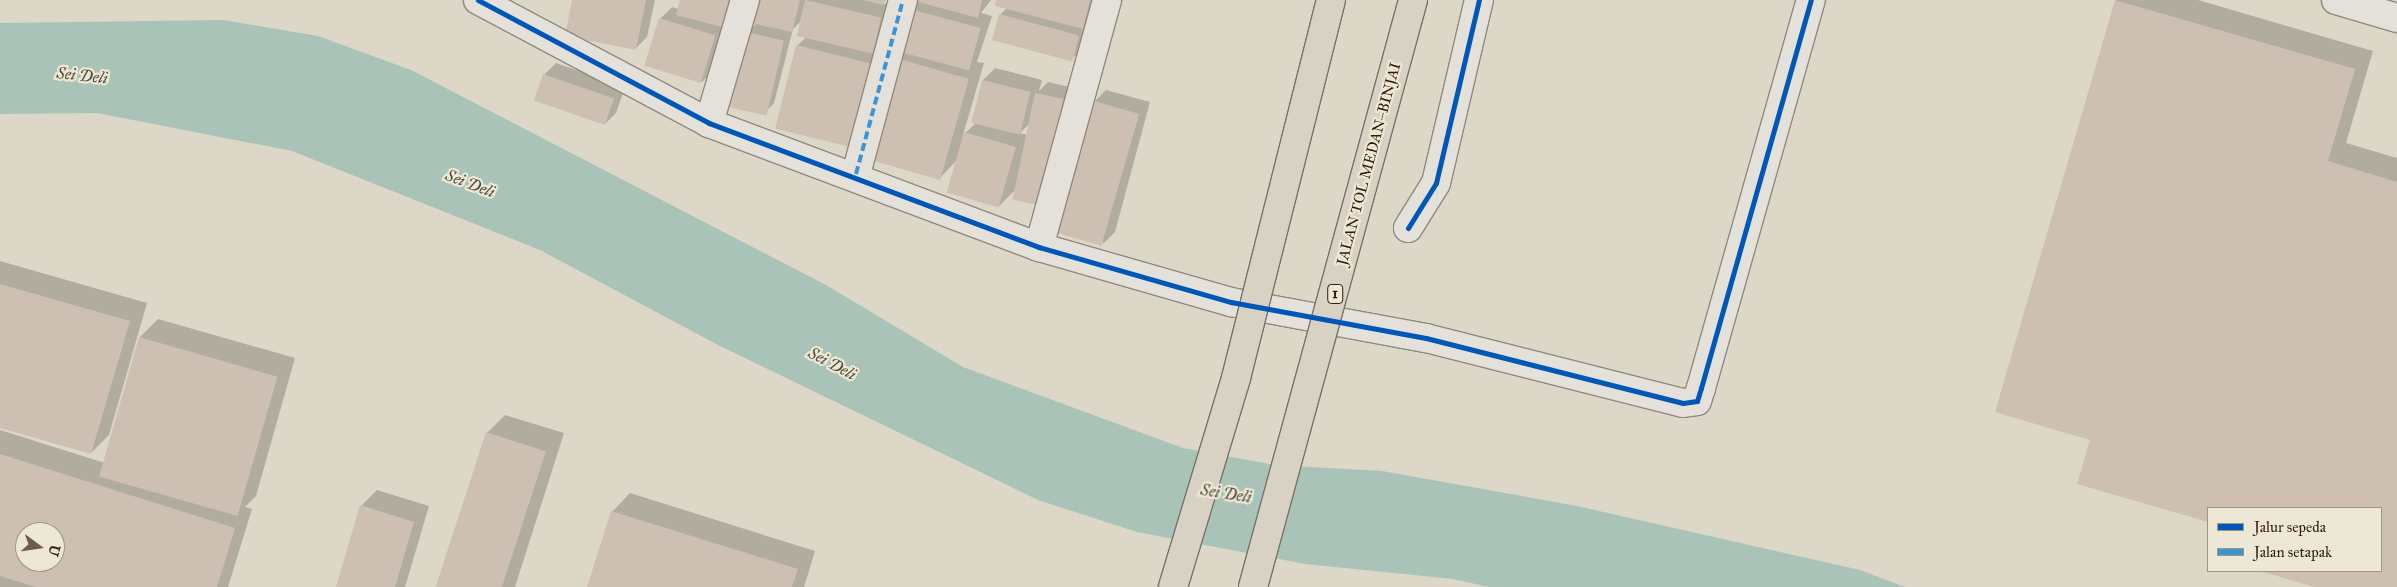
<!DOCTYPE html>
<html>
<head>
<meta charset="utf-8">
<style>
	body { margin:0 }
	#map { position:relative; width:2397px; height:587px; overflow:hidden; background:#dcd7c7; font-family:"IM FELL Great Primer",serif }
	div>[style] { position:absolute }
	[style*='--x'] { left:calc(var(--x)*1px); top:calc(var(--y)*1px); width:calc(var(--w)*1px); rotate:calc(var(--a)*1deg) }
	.water>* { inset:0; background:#aac3b9 }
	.shadow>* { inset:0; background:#0003 }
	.building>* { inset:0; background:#cdc0b3; transform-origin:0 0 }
	.roads { filter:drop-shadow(1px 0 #90897e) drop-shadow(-1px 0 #90897e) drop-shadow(0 1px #90897e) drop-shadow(0 -1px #90897e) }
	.minor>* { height:28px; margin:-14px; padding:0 14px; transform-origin:14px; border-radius:14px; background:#e4e1da }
	.bridges { filter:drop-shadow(1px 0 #777065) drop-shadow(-1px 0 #777065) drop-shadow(0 1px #777065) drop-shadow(0 -1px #777065) }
	.motorway-bridge>* { height:28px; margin:-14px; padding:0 14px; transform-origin:14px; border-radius:14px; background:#d8d2c5 }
	.quiet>* { height:4px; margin-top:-2px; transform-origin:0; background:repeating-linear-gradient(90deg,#3d94d1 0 8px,transparent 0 12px) }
	.cycleway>* { height:5px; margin:-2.5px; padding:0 2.5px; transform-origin:2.5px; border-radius:2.5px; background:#0057b8 }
	span { translate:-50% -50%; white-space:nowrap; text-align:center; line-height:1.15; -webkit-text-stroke:4.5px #ede8d5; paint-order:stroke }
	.shield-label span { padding:1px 4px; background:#ede8d5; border:1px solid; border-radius:4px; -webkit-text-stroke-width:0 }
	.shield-label { font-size:14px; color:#311a08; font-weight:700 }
	.street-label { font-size:15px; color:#311a08 }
	.water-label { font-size:16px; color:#4f4a3b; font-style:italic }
	.legend { position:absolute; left:2207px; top:507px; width:175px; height:65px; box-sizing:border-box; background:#ede8d5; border:1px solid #a29683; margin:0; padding:6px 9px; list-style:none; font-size:15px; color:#311a08 }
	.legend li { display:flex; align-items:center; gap:10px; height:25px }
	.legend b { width:25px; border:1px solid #a29683 }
	.north { position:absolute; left:15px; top:522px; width:50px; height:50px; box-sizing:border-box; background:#ede8d5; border:1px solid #a29683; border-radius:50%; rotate:104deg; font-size:14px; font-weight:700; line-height:20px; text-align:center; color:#311a08 }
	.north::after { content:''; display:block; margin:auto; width:18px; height:22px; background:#6d5c4b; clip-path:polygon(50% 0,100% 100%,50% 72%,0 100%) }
</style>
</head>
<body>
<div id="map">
	<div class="water">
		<i style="clip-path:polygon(223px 20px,318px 36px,411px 70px,826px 285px,963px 367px,1183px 448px,1275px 465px,1382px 471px,1577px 506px,1860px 570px,1905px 587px,1489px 587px,1453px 579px,1305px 564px,1137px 532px,1038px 500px,718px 345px,540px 250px,292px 151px,97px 113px,0 114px,0 23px)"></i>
	</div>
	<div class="shadow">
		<i style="clip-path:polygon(573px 0,655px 0,647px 37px,635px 49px)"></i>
		<i style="clip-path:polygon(681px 0,737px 0,714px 70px,702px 82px,660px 19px,672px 7px,678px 9px)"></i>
		<i style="clip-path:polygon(758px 0,886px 0,882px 3px,892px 6px,884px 41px,874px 50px,883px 52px,863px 134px,797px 46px,806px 37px,801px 21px,793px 29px,774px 103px,763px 115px,747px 32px,757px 23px)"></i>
		<i style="clip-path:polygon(evenodd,914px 0,991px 0,981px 13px,992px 16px,977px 62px,984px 63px,963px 135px,976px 123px,983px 80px,995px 68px,1042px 80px,1039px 91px,1048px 82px,1074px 88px,1049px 191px,1014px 191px,999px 206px,957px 160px,939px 179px,898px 59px,905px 52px,911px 9px,919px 1px,914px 0,1030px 123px,1027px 135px,1020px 133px,1030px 123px)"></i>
		<i style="clip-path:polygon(998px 0,1098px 0,1083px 47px,1072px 59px,1000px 15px,1007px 8px)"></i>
		<i style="clip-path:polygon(2116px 0,2198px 0,2373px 51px,2346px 143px,2397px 158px,2397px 587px,2318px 587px,2263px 571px,2381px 571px,2381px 508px,2208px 508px,2208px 521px,2079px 483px,2092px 439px,1997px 411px)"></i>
		<i style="clip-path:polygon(556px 63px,625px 87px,616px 113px,605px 124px,544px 75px)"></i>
		<i style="clip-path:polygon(1106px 90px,1150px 102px,1115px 232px,1103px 244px,1095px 101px)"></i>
		<i style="clip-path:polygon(0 261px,147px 303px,109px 435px,91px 453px,0 427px)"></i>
		<i style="clip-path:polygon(evenodd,158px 319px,295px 358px,256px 496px,245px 507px,252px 509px,228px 587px,0 587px,0 430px,105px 463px,140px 337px,158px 319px,25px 532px,55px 532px,55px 562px,25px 562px,25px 532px)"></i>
		<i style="clip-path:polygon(505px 415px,564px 433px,515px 587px,438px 587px,487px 433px)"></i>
		<i style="clip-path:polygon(377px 490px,429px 506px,405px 587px,337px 587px,361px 506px)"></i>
		<i style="clip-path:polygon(630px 493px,815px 551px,804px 587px,589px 587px,612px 512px)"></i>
	</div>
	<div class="building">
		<i style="clip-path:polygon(572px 0,646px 0,636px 50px,565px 36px)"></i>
		<i style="clip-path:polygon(680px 0,729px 0,722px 27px,676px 15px)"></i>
		<i style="clip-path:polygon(757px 0,800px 0,792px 32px,751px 23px)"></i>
		<i style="left:805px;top:0;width:78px;height:37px;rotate:13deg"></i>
		<i style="clip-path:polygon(863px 0,884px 0,883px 5px)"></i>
		<i style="clip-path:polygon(911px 0,982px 0,978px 18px)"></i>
		<i style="clip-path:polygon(996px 0,1090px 0,1083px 29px,995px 6px)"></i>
		<i style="clip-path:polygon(2115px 0,2355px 69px,2328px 161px,2397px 182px,2397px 587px,2314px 587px,2260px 571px,2381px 571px,2381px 508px,2208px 508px,2208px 522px,2077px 484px,2090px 440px,1995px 412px)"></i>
		<i style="left:910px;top:9px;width:73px;height:44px;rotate:15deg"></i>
		<i style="left:999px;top:14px;width:83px;height:27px;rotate:15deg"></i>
		<i style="left:659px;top:18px;width:59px;height:50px;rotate:17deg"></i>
		<i style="left:746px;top:32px;width:39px;height:77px;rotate:13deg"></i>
		<i style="left:796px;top:45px;width:78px;height:86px;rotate:14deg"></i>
		<i style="left:896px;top:58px;width:76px;height:105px;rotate:16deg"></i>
		<i style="left:543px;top:74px;width:75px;height:28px;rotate:19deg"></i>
		<i style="left:982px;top:80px;width:50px;height:44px;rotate:14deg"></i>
		<i style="left:1035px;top:93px;width:29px;height:109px;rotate:12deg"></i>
		<i style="left:1094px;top:101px;width:47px;height:137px;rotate:16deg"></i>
		<i style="left:964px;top:132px;width:54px;height:63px;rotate:16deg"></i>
		<i style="clip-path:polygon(0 284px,130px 321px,91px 454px,0 428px)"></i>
		<i style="left:139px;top:337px;width:144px;height:145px;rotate:16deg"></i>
		<i style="left:486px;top:432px;width:63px;height:163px;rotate:18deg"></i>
		<i style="clip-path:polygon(evenodd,0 454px,235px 528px,217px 587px,36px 587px,0 576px,0 454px,25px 532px,55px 532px,55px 562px,25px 562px,25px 532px)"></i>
		<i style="clip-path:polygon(360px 505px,414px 522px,395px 587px,336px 587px)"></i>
		<i style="clip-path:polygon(611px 511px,798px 569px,792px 587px,587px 587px)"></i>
	</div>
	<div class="roads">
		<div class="minor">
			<i style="--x:478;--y:0;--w:262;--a:28"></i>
			<i style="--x:709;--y:123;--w:353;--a:20.6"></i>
			<i style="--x:1039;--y:247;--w:200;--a:16"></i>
			<i style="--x:1231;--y:302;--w:198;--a:10.5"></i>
			<i style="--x:1426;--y:338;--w:265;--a:14.2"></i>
			<i style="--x:1683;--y:403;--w:14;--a:-8"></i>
			<i style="--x:1697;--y:401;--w:14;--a:-73"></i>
			<i style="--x:1701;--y:388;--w:403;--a:-74.2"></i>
			<i style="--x:2336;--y:0;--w:64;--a:16.4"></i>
			<i style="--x:709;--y:123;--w:128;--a:-73.7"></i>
			<i style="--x:856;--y:174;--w:180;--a:-74.9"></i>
			<i style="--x:1408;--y:228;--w:53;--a:-58.1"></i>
			<i style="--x:1436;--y:183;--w:188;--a:-76.8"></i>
			<i style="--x:1039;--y:247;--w:256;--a:-74.6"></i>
		</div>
	</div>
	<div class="bridges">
		<div class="motorway-bridge">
			<i style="--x:1173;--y:587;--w:218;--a:-73.2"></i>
			<i style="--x:1236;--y:378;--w:390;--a:-75.9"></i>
			<i style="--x:1253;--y:587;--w:608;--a:-74.75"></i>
		</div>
	</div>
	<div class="quiet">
		<i style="--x:856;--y:174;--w:180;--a:-74.9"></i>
	</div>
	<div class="cycleway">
		<i style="--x:478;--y:0;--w:262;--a:28"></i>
		<i style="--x:709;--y:123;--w:353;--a:20.6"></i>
		<i style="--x:1039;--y:247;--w:200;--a:16"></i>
		<i style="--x:1231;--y:302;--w:198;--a:10.5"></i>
		<i style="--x:1426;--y:338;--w:265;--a:14.2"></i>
		<i style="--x:1683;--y:403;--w:14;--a:-8"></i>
		<i style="--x:1697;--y:401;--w:14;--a:-73"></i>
		<i style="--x:1701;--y:388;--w:403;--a:-74.2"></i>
		<i style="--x:1408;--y:228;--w:53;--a:-58.1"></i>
		<i style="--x:1436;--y:183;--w:188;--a:-76.8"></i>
	</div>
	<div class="shield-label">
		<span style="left:1335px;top:294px">1</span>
	</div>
	<div class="street-label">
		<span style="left:1369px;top:164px;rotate:-75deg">JALAN TOL MEDAN–BINJAI</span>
	</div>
	<div class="water-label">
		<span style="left:82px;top:76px;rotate:6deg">Sei Deli</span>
		<span style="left:470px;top:184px;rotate:21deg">Sei Deli</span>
		<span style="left:832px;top:364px;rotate:28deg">Sei Deli</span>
		<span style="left:1226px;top:494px;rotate:9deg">Sei Deli</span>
	</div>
	<ul class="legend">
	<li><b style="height:6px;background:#0057b8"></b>Jalur sepeda</li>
	<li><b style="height:6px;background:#3d94d1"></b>Jalan setapak</li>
	</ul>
	<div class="north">U</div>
</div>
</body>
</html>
